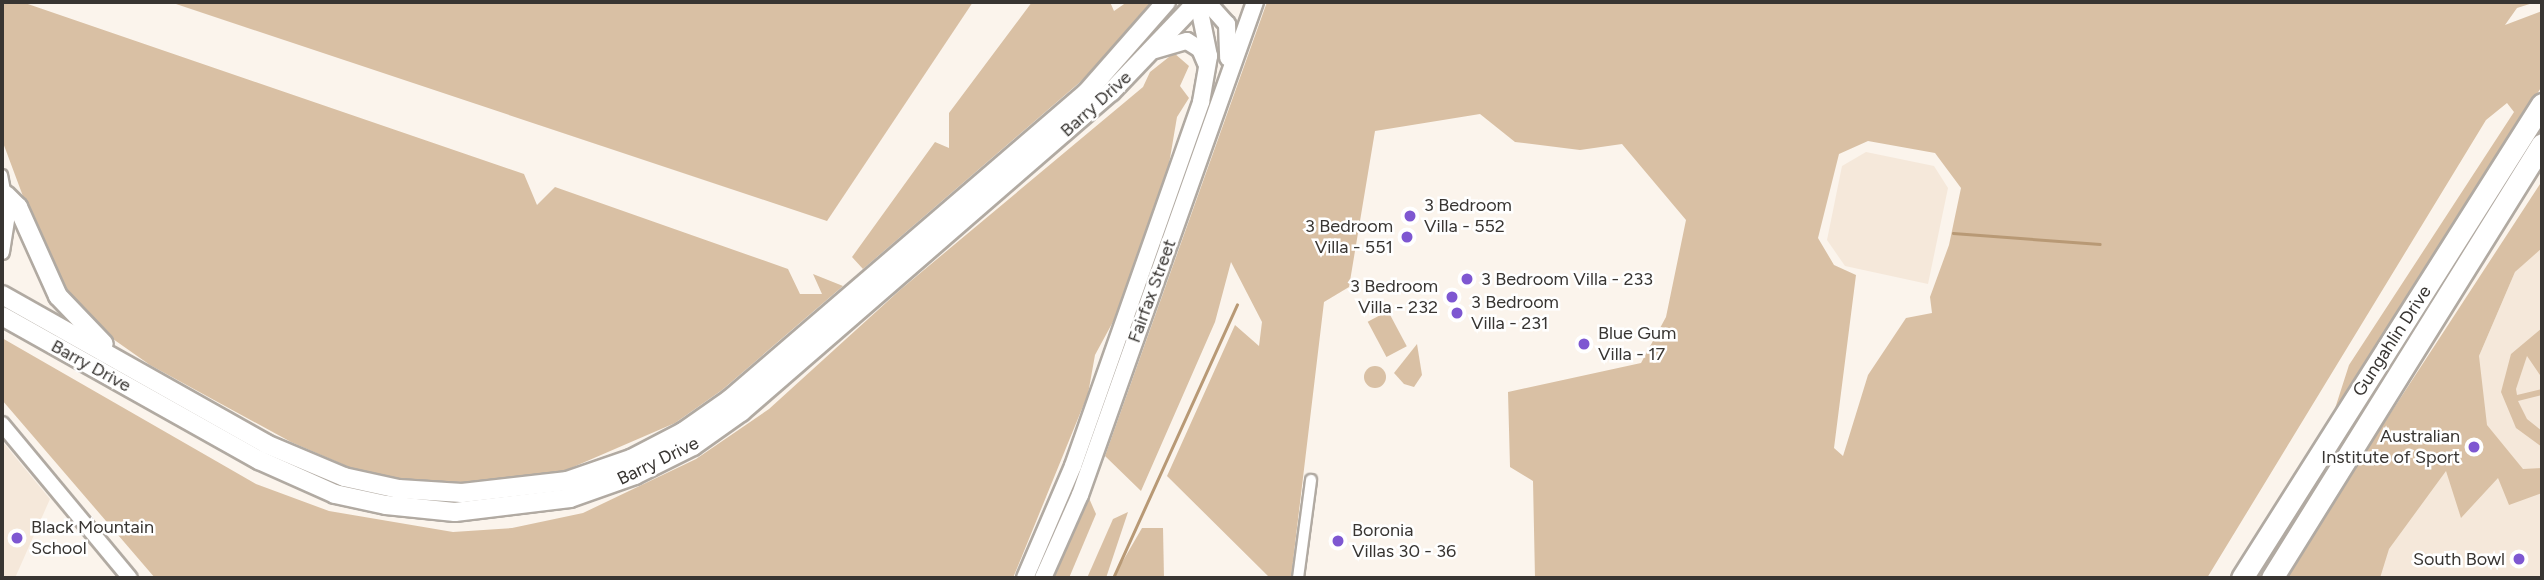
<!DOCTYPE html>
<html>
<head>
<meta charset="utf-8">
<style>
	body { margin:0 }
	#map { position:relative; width:2544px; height:580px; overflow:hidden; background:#fbf4ec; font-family:Figtree,sans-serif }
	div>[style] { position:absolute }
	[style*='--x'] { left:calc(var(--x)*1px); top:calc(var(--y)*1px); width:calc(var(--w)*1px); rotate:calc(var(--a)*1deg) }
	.built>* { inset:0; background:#f5e8da }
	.green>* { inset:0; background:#d9c0a4; transform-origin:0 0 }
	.round { border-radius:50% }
	.stream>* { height:2.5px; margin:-1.25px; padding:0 1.25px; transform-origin:1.25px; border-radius:1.25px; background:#b89975 }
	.roads { filter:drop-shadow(2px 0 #b1aaa2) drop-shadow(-2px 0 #b1aaa2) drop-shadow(0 2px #b1aaa2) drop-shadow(0 -2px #b1aaa2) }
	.minor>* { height:10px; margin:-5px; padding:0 5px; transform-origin:5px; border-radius:5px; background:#fff }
	.tertiary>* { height:14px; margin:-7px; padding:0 7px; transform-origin:7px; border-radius:7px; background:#fff }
	.secondary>* { height:16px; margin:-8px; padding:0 8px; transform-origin:8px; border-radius:8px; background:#fff }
	.primary>* { height:18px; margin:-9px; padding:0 9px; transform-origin:9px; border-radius:9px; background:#fff }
	.motorway>* { height:21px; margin:-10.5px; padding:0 10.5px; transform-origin:10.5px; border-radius:10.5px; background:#fff }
	.dots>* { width:19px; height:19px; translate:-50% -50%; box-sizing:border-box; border:4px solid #fff; border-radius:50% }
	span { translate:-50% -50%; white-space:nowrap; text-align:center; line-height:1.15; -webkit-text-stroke:5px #fff; paint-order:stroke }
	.street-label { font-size:18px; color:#383532 }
	.poi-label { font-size:18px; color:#383532 }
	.left { translate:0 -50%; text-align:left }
	.right { translate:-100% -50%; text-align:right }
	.frame { position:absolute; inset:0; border:4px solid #383532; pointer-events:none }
</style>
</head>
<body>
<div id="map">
	<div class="built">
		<i style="clip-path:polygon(1866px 152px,1934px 166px,1948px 188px,1928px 284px,1845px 266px,1827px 240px,1842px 166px)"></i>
		<i style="clip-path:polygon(2542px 246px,2542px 578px,2333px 578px,2479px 356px,2515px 272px)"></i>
		<i style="clip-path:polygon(2px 441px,50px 499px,15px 578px,2px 578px)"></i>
	</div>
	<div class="green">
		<i style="clip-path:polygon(2px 2px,22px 2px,524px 174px,537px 205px,555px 187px,788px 269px,800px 294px,822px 294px,813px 274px,843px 286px,722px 390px,675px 423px,564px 471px,503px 481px,462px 482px,401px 479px,349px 467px,291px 442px,150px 365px,86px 320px,52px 274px,2px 140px)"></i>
		<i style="clip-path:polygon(170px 2px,973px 2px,827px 221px)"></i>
		<i style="clip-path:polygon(1032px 2px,1110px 2px,1114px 11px,1127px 2px,1152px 2px,1094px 70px,863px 269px,852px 257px,935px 142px,949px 148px,949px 113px)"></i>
		<i style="clip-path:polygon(evenodd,1267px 2px,2536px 2px,2517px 8px,2505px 25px,2542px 11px,2542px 86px,2331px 421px,2349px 365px,2514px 112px,2507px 103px,2486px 120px,2207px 578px,1535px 578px,1533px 481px,1510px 467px,1508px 392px,1641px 363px,1666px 317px,1686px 220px,1622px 144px,1580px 150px,1515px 142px,1480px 114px,1375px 131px,1349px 287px,1324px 302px,1291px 578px,1276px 578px,1268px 576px,1167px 476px,1235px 325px,1259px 346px,1262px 322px,1231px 262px,1215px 322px,1141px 491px,1105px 456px,1267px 2px,1868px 141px,1935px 153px,1961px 188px,1949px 245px,1930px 297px,1932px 313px,1906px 318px,1868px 375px,1843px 456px,1834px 448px,1856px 275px,1834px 265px,1818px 238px,1839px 154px,1868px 141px)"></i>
		<i style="clip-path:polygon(1174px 53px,1189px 66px,1180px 86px,1189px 98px,1177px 117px,1169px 164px,1115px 318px,1095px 355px,1088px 394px,1013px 578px,155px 578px,2px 400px,2px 338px,256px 484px,329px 511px,453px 532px,512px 528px,583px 513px,696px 459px,769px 409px,900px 290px,1143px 87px,1150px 72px)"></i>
		<i style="clip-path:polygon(2542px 181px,2542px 248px,2515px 272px,2479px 356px,2487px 425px,2523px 469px,2542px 468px,2542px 493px,2509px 505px,2498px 478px,2461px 518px,2446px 471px,2389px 549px,2380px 578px,2283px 578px)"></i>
		<i style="left:1388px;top:311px;width:40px;height:23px;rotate:62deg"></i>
		<i style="clip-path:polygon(2542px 328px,2542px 378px,2527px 356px,2516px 389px,2517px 395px,2542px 389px,2542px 395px,2518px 401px,2527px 419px,2542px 431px,2542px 447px,2516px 428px,2501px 392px,2511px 354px)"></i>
		<i style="clip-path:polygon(1417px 344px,1422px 375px,1414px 387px,1404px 384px,1394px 373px)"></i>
		<i class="round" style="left:1364px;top:366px;width:22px;height:22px"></i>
		<i style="clip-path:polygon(1088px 496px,1096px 514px,1069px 578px,1052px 578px)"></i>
		<i style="clip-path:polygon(1128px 512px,1106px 578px,1087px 578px,1113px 519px)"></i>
		<i style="clip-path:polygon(1142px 528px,1163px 528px,1164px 578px,1113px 578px)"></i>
	</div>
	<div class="stream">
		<i style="--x:1953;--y:233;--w:147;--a:4.3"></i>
		<i style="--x:1113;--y:578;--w:300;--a:-65.6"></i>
	</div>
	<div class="roads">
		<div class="minor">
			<i style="--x:2;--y:175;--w:20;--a:79"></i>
			<i style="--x:1298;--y:578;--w:99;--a:-82.4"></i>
		</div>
		<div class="tertiary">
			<i style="--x:2;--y:252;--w:33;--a:-81"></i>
			<i style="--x:7;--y:219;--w:26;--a:-101"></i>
			<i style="--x:2;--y:424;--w:200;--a:50.3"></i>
		</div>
		<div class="secondary">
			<i style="--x:1207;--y:2;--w:30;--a:48"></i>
			<i style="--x:1227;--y:24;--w:34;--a:88"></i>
			<i style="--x:1155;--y:50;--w:33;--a:-16"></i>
			<i style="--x:1187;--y:41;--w:15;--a:32"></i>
			<i style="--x:1200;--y:49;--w:15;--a:67"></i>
			<i style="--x:1025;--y:578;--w:122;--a:-66.8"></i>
			<i style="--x:1073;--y:466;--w:386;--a:-70.6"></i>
			<i style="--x:1201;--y:102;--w:47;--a:-80.1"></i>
			<i style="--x:1209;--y:56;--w:55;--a:-101.5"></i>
			<i style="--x:1043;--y:578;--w:91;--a:-66"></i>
			<i style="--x:1080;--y:495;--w:523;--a:-70.46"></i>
		</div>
		<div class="primary">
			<i style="--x:6;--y:195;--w:17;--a:45"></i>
			<i style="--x:18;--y:207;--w:98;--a:65.8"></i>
			<i style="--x:58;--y:296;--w:66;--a:46.2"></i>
			<i style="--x:2;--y:295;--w:303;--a:29.4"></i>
			<i style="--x:266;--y:444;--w:85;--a:22.9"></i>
			<i style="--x:344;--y:477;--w:56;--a:12.3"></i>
			<i style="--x:399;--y:489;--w:63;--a:3.6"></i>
			<i style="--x:462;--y:493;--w:106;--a:-6.5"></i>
			<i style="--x:567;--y:481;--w:68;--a:-19"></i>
			<i style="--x:631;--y:459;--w:59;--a:-27.4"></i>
			<i style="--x:683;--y:432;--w:57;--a:-35.1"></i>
			<i style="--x:730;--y:399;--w:471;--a:-40.7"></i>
			<i style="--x:1087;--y:92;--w:120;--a:-48.7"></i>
			<i style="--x:2;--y:316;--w:295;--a:29.3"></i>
			<i style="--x:259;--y:460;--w:83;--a:24.1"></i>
			<i style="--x:335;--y:494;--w:52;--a:12.2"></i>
			<i style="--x:386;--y:505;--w:69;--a:5.8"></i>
			<i style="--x:455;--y:512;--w:116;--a:-6.9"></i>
			<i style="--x:570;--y:498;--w:69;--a:-19.5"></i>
			<i style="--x:635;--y:475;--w:65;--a:-26.6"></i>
			<i style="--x:693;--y:446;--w:59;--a:-35.3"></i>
			<i style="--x:741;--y:412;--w:489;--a:-40.9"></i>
			<i style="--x:1111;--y:92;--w:124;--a:-46.3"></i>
		</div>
		<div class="motorway">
			<i style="--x:2242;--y:578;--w:561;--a:-57.67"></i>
			<i style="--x:2272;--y:578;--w:511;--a:-58.11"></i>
		</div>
	</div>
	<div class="dots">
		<i style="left:1410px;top:216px;background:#7e57d1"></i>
		<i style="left:1407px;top:237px;background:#7e57d1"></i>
		<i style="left:1467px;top:279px;background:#7e57d1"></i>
		<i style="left:1452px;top:297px;background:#7e57d1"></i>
		<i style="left:1457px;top:313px;background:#7e57d1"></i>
		<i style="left:1584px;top:344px;background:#7e57d1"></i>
		<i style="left:2474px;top:447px;background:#7e57d1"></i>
		<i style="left:17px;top:538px;background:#7e57d1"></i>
		<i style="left:1338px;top:541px;background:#7e57d1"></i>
		<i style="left:2519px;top:559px;background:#7e57d1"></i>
	</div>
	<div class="street-label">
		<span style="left:1096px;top:104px;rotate:-42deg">Barry Drive</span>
		<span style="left:1152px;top:291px;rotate:-70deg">Fairfax Street</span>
		<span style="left:2392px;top:341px;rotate:-57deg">Gungahlin Drive</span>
		<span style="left:91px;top:366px;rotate:29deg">Barry Drive</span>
		<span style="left:658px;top:461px;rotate:-26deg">Barry Drive</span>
	</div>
	<div class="poi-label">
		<span class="left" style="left:1424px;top:216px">3 Bedroom<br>Villa - 552</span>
		<span class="right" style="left:1393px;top:237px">3 Bedroom<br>Villa - 551</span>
		<span class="left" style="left:1481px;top:279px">3 Bedroom Villa - 233</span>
		<span class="right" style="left:1438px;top:297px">3 Bedroom<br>Villa - 232</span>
		<span class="left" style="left:1471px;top:313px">3 Bedroom<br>Villa - 231</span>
		<span class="left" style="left:1598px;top:344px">Blue Gum<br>Villa - 17</span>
		<span class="right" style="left:2460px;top:447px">Australian<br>Institute of Sport</span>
		<span class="left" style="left:31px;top:538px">Black Mountain<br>School</span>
		<span class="left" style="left:1352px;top:541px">Boronia<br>Villas 30 - 36</span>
		<span class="right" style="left:2505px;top:559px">South Bowl</span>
	</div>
	<div class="frame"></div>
</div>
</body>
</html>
